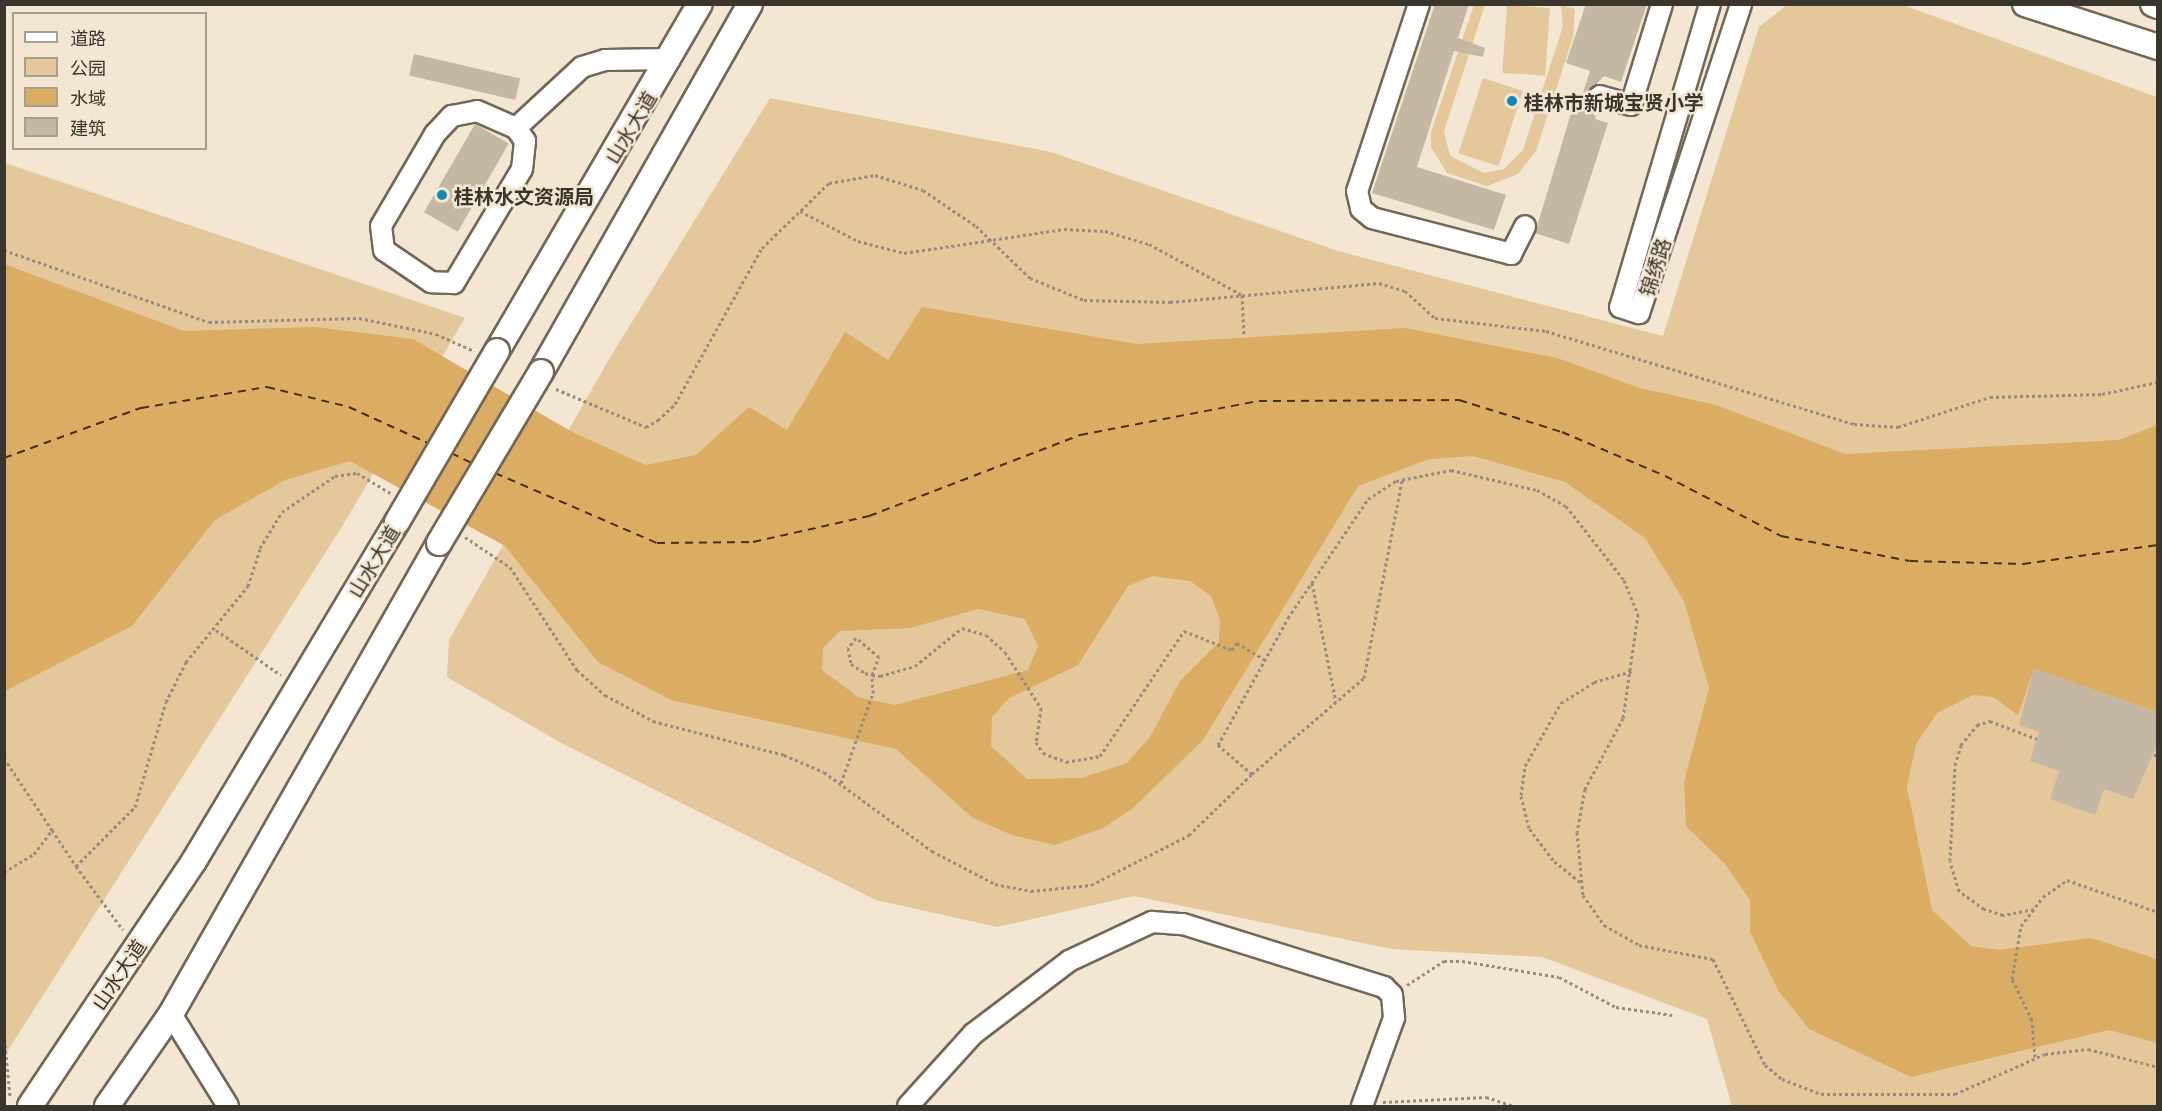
<!DOCTYPE html>
<html>
<head>
<meta charset="utf-8">
<style>
	body { margin:0 }
	#map { position:relative; width:2162px; height:1111px; overflow:hidden; background:#f3e6d3; font-family:Literata,"Noto Sans SC",serif }
	div>[style] { position:absolute }
	[style*='--x'] { left:calc(var(--x)*1px); top:calc(var(--y)*1px); width:calc(var(--w)*1px); rotate:calc(var(--a)*1deg) }
	.green>* { inset:0; background:#e4c79b; transform-origin:0 0 }
	.water>* { inset:0; background:#dbac63 }
	.ferry>* { height:1.5px; margin-top:-0.75px; transform-origin:0; background:repeating-linear-gradient(90deg,#443110 0 8px,transparent 0 14px) }
	.building>* { inset:0; background:#c4b8a5; transform-origin:0 0 }
	.path>* { height:3px; margin-top:-1.5px; transform-origin:0; background:repeating-linear-gradient(90deg,#968d80 0 3px,transparent 0 6px) }
	.roads { filter:drop-shadow(2px 0 #736757) drop-shadow(-2px 0 #736757) drop-shadow(0 2px #736757) drop-shadow(0 -2px #736757) }
	.minor>* { height:20px; margin:-10px; padding:0 10px; transform-origin:10px; border-radius:10px; background:#fff }
	.major>* { height:24px; margin:-12px; padding:0 12px; transform-origin:12px; border-radius:12px; background:#fff }
	.bridges { filter:drop-shadow(2px 0 #736757) drop-shadow(-2px 0 #736757) drop-shadow(0 2px #736757) drop-shadow(0 -2px #736757) }
	.major-bridge>* { height:24px; margin:-12px; padding:0 12px; transform-origin:12px; border-radius:12px; background:#fff }
	.dots>* { width:16px; height:16px; translate:-50% -50%; box-sizing:border-box; border:3px solid #f3e6d3; border-radius:50% }
	span { translate:-50% -50%; white-space:nowrap; text-align:center; line-height:1.15; -webkit-text-stroke:5px #f3e6d3; paint-order:stroke }
	.poi-label { font-size:20px; color:#3a352d; font-weight:700 }
	.left { translate:0 -50%; text-align:left }
	.street-label { font-size:20px; color:#3a352d }
	.frame { position:absolute; inset:0; border:6px solid #3a352d; pointer-events:none }
	.legend { position:absolute; left:12px; top:12px; width:195px; height:138px; box-sizing:border-box; background:#f3e6d3; border:2px solid #a99f91; margin:0; padding:8px 10px; list-style:none; font-size:18px; color:#3a352d }
	.legend li { display:flex; align-items:center; gap:12px; height:30px }
	.legend b { width:30px; border:2px solid #a99f91 }
</style>
</head>
<body>
<div id="map">
	<div class="green">
		<i style="clip-path:polygon(1474px 5px,1485px 5px,1444px 131px,1450px 156px,1484px 173px,1504px 169px,1523px 150px,1563px 26px,1561px 5px,1575px 9px,1573px 37px,1536px 151px,1518px 174px,1487px 186px,1447px 173px,1431px 147px,1431px 132px)"></i>
		<i style="left:1507px;top:5px;width:43px;height:68px;rotate:4deg"></i>
		<i style="clip-path:polygon(1787px 5px,1903px 5px,2157px 97px,2157px 1106px,1732px 1106px,1707px 1019px,1542px 957px,1392px 949px,1134px 896px,997px 927px,876px 900px,563px 744px,447px 677px,449px 640px,608px 361px,770px 98px,1051px 152px,1338px 251px,1663px 336px,1759px 27px)"></i>
		<i style="left:1483px;top:78px;width:42px;height:79px;rotate:18deg"></i>
		<i style="clip-path:polygon(5px 163px,465px 318px,343px 525px,5px 1055px)"></i>
	</div>
	<div class="water">
		<i style="clip-path:polygon(evenodd,4px 264px,184px 331px,315px 327px,413px 339px,572px 432px,646px 465px,696px 455px,749px 407px,787px 430px,845px 332px,888px 360px,922px 307px,1137px 344px,1405px 328px,1557px 358px,1640px 388px,1716px 405px,1845px 454px,2119px 440px,2157px 425px,2157px 712px,2034px 669px,2018px 715px,1993px 697px,1973px 695px,1937px 713px,1916px 744px,1907px 787px,1932px 910px,1971px 946px,1999px 950px,2091px 938px,2157px 959px,2157px 1043px,2109px 1030px,1911px 1077px,1809px 1029px,1778px 990px,1750px 932px,1750px 900px,1725px 864px,1686px 826px,1684px 782px,1709px 688px,1684px 601px,1645px 538px,1565px 482px,1473px 456px,1429px 459px,1358px 486px,1203px 740px,1132px 809px,1103px 828px,1055px 845px,1012px 835px,973px 818px,896px 749px,671px 700px,598px 662px,505px 546px,350px 461px,285px 480px,215px 520px,132px 626px,5px 691px,4px 264px,1152px 576px,1190px 581px,1211px 596px,1220px 620px,1219px 642px,1180px 681px,1150px 737px,1127px 763px,1081px 778px,1027px 779px,991px 746px,992px 717px,1009px 698px,1078px 665px,1128px 586px,1152px 576px,4px 264px,978px 609px,1025px 619px,1038px 646px,1028px 670px,895px 705px,858px 697px,822px 670px,823px 648px,840px 631px,910px 628px,978px 609px)"></i>
	</div>
	<div class="ferry">
		<i style="--x:451;--y:453;--w:25;--a:26"></i>
		<i style="--x:4;--y:458;--w:146;--a:-20.1"></i>
		<i style="--x:141;--y:408;--w:128;--a:-9.5"></i>
		<i style="--x:267;--y:387;--w:84;--a:13.7"></i>
		<i style="--x:349;--y:407;--w:89;--a:24.6"></i>
		<i style="--x:495;--y:473;--w:176;--a:23.4"></i>
		<i style="--x:657;--y:543;--w:96;--a:-0.6"></i>
		<i style="--x:753;--y:542;--w:119;--a:-12.6"></i>
		<i style="--x:869;--y:516;--w:226;--a:-21"></i>
		<i style="--x:1080;--y:435;--w:182;--a:-10.8"></i>
		<i style="--x:1259;--y:401;--w:200;--a:-0.3"></i>
		<i style="--x:1459;--y:400;--w:108;--a:17.3"></i>
		<i style="--x:1562;--y:432;--w:112;--a:23.1"></i>
		<i style="--x:1665;--y:476;--w:131;--a:27.3"></i>
		<i style="--x:1781;--y:536;--w:131;--a:11"></i>
		<i style="--x:1910;--y:561;--w:113;--a:1.5"></i>
		<i style="--x:2023;--y:564;--w:136;--a:-8"></i>
	</div>
	<div class="building">
		<i style="clip-path:polygon(1435px 4px,1469px 4px,1458px 38px,1485px 48px,1483px 57px,1454px 51px,1417px 167px,1506px 195px,1494px 230px,1372px 193px)"></i>
		<i style="clip-path:polygon(1586px 4px,1647px 4px,1621px 82px,1604px 76px,1589px 92px,1591px 104px,1599px 108px,1595px 119px,1608px 123px,1569px 244px,1535px 233px,1572px 110px,1577px 111px,1590px 71px,1566px 63px)"></i>
		<i style="left:414px;top:54px;width:109px;height:22px;rotate:13deg"></i>
		<i style="left:475px;top:124px;width:39px;height:102px;rotate:30deg"></i>
		<i style="clip-path:polygon(2034px 669px,2157px 712px,2157px 746px,2133px 799px,2104px 789px,2095px 815px,2050px 799px,2059px 771px,2030px 761px,2039px 732px,2019px 725px)"></i>
	</div>
	<div class="path">
		<i style="--x:800;--y:211;--w:65;--a:27.3"></i>
		<i style="--x:858;--y:241;--w:48;--a:14.6"></i>
		<i style="--x:904;--y:253;--w:162;--a:-8.5"></i>
		<i style="--x:1064;--y:229;--w:41;--a:2.8"></i>
		<i style="--x:1105;--y:231;--w:46;--a:16.5"></i>
		<i style="--x:1149;--y:244;--w:106;--a:28.7"></i>
		<i style="--x:1242;--y:295;--w:41;--a:87.2"></i>
		<i style="--x:4;--y:250;--w:217;--a:19.4"></i>
		<i style="--x:209;--y:322;--w:150;--a:-1.5"></i>
		<i style="--x:359;--y:318;--w:79;--a:11.7"></i>
		<i style="--x:436;--y:334;--w:42;--a:24.1"></i>
		<i style="--x:556;--y:389;--w:98;--a:22.9"></i>
		<i style="--x:646;--y:427;--w:14;--a:-30"></i>
		<i style="--x:658;--y:420;--w:23;--a:-43"></i>
		<i style="--x:675;--y:404;--w:179;--a:-60.9"></i>
		<i style="--x:762;--y:248;--w:93;--a:-44.1"></i>
		<i style="--x:829;--y:183;--w:47;--a:-9.9"></i>
		<i style="--x:875;--y:175;--w:50;--a:17.4"></i>
		<i style="--x:923;--y:190;--w:64;--a:34.2"></i>
		<i style="--x:976;--y:226;--w:75;--a:43.9"></i>
		<i style="--x:1030;--y:278;--w:58;--a:22.2"></i>
		<i style="--x:1084;--y:300;--w:86;--a:1.3"></i>
		<i style="--x:1170;--y:302;--w:210;--a:-5.2"></i>
		<i style="--x:1379;--y:283;--w:27;--a:17"></i>
		<i style="--x:1405;--y:291;--w:40;--a:42"></i>
		<i style="--x:1435;--y:318;--w:112;--a:6.7"></i>
		<i style="--x:1546;--y:331;--w:322;--a:16.8"></i>
		<i style="--x:1854;--y:424;--w:44;--a:3.9"></i>
		<i style="--x:1898;--y:427;--w:97;--a:-18.1"></i>
		<i style="--x:1990;--y:397;--w:112;--a:-1.5"></i>
		<i style="--x:2102;--y:394;--w:57;--a:-12.1"></i>
		<i style="--x:465;--y:537;--w:54;--a:33.7"></i>
		<i style="--x:510;--y:567;--w:123;--a:57"></i>
		<i style="--x:577;--y:670;--w:38;--a:42"></i>
		<i style="--x:605;--y:695;--w:55;--a:28.4"></i>
		<i style="--x:653;--y:721;--w:135;--a:14.5"></i>
		<i style="--x:784;--y:755;--w:43;--a:23"></i>
		<i style="--x:824;--y:772;--w:134;--a:36.2"></i>
		<i style="--x:932;--y:851;--w:71;--a:27.6"></i>
		<i style="--x:995;--y:884;--w:37;--a:11"></i>
		<i style="--x:1031;--y:891;--w:60;--a:-5.7"></i>
		<i style="--x:1091;--y:885;--w:110;--a:-27"></i>
		<i style="--x:1189;--y:835;--w:88;--a:-44.1"></i>
		<i style="--x:1252;--y:774;--w:45;--a:-139.5"></i>
		<i style="--x:1218;--y:745;--w:145;--a:-61.1"></i>
		<i style="--x:1288;--y:618;--w:143;--a:-56.1"></i>
		<i style="--x:1368;--y:499;--w:33;--a:-33"></i>
		<i style="--x:1396;--y:481;--w:56;--a:-11.3"></i>
		<i style="--x:1451;--y:470;--w:88;--a:13.1"></i>
		<i style="--x:1537;--y:490;--w:33;--a:29"></i>
		<i style="--x:1566;--y:506;--w:94;--a:51.9"></i>
		<i style="--x:1624;--y:580;--w:37;--a:68"></i>
		<i style="--x:1638;--y:614;--w:105;--a:98.2"></i>
		<i style="--x:1623;--y:718;--w:81;--a:118.2"></i>
		<i style="--x:1585;--y:789;--w:44;--a:100.5"></i>
		<i style="--x:1577;--y:832;--w:63;--a:84.6"></i>
		<i style="--x:1583;--y:895;--w:37;--a:55"></i>
		<i style="--x:1604;--y:925;--w:40;--a:29.7"></i>
		<i style="--x:1639;--y:945;--w:75;--a:10.7"></i>
		<i style="--x:1713;--y:959;--w:118;--a:63.9"></i>
		<i style="--x:1765;--y:1065;--w:22;--a:39"></i>
		<i style="--x:1782;--y:1079;--w:42;--a:21"></i>
		<i style="--x:1821;--y:1094;--w:134;--a:0"></i>
		<i style="--x:1955;--y:1094;--w:98;--a:-24"></i>
		<i style="--x:2045;--y:1054;--w:43;--a:-6.6"></i>
		<i style="--x:2088;--y:1049;--w:72;--a:14.4"></i>
		<i style="--x:1312;--y:583;--w:121;--a:78.6"></i>
		<i style="--x:216;--y:630;--w:79;--a:34.7"></i>
		<i style="--x:2154;--y:755;--w:4;--a:0"></i>
		<i style="--x:4;--y:758;--w:87;--a:56.3"></i>
		<i style="--x:1252;--y:774;--w:148;--a:-40.6"></i>
		<i style="--x:1364;--y:678;--w:202;--a:-79.1"></i>
		<i style="--x:841;--y:783;--w:96;--a:-70.4"></i>
		<i style="--x:873;--y:693;--w:18;--a:-93"></i>
		<i style="--x:872;--y:675;--w:19;--a:-69"></i>
		<i style="--x:879;--y:657;--w:30;--a:-140"></i>
		<i style="--x:856;--y:638;--w:13;--a:129"></i>
		<i style="--x:848;--y:648;--w:16;--a:79"></i>
		<i style="--x:851;--y:664;--w:17;--a:33"></i>
		<i style="--x:865;--y:673;--w:7;--a:16"></i>
		<i style="--x:872;--y:675;--w:8;--a:7"></i>
		<i style="--x:880;--y:676;--w:36;--a:-16"></i>
		<i style="--x:915;--y:666;--w:60;--a:-39"></i>
		<i style="--x:962;--y:628;--w:25;--a:16"></i>
		<i style="--x:986;--y:635;--w:25;--a:42"></i>
		<i style="--x:1005;--y:652;--w:67;--a:57.3"></i>
		<i style="--x:1041;--y:708;--w:34;--a:98"></i>
		<i style="--x:1036;--y:742;--w:13;--a:58"></i>
		<i style="--x:1043;--y:753;--w:25;--a:21"></i>
		<i style="--x:1066;--y:762;--w:35;--a:-10"></i>
		<i style="--x:1100;--y:756;--w:151;--a:-56.1"></i>
		<i style="--x:1184;--y:631;--w:52;--a:21.6"></i>
		<i style="--x:1232;--y:650;--w:9;--a:-54"></i>
		<i style="--x:1237;--y:643;--w:33;--a:31"></i>
		<i style="--x:76;--y:866;--w:79;--a:53.7"></i>
		<i style="--x:4;--y:872;--w:35;--a:-31"></i>
		<i style="--x:34;--y:854;--w:30;--a:-53"></i>
		<i style="--x:52;--y:830;--w:43;--a:56.3"></i>
		<i style="--x:76;--y:866;--w:83;--a:-45"></i>
		<i style="--x:135;--y:807;--w:109;--a:-73.6"></i>
		<i style="--x:166;--y:702;--w:45;--a:-63.4"></i>
		<i style="--x:186;--y:662;--w:98;--a:-50.8"></i>
		<i style="--x:248;--y:586;--w:40;--a:-72"></i>
		<i style="--x:260;--y:548;--w:42;--a:-58.6"></i>
		<i style="--x:282;--y:512;--w:64;--a:-34.2"></i>
		<i style="--x:335;--y:476;--w:22;--a:-8"></i>
		<i style="--x:357;--y:473;--w:39;--a:31"></i>
		<i style="--x:1580;--y:882;--w:35;--a:-141"></i>
		<i style="--x:1553;--y:860;--w:40;--a:-127"></i>
		<i style="--x:1529;--y:828;--w:34;--a:-104"></i>
		<i style="--x:1521;--y:795;--w:29;--a:-82"></i>
		<i style="--x:1525;--y:766;--w:73;--a:-60.3"></i>
		<i style="--x:1561;--y:703;--w:39;--a:-32"></i>
		<i style="--x:1594;--y:682;--w:40;--a:-16"></i>
		<i style="--x:2034;--y:909;--w:32;--a:169"></i>
		<i style="--x:2003;--y:915;--w:20;--a:-162"></i>
		<i style="--x:1984;--y:909;--w:31;--a:-144"></i>
		<i style="--x:1959;--y:891;--w:31;--a:-107"></i>
		<i style="--x:1950;--y:861;--w:96;--a:-87"></i>
		<i style="--x:1955;--y:765;--w:21;--a:-73"></i>
		<i style="--x:1961;--y:745;--w:26;--a:-51"></i>
		<i style="--x:1977;--y:725;--w:14;--a:-17"></i>
		<i style="--x:1990;--y:721;--w:50;--a:21"></i>
		<i style="--x:1407;--y:985;--w:44;--a:-33"></i>
		<i style="--x:1444;--y:961;--w:18;--a:0"></i>
		<i style="--x:1462;--y:961;--w:98;--a:9.4"></i>
		<i style="--x:1559;--y:977;--w:64;--a:27.8"></i>
		<i style="--x:1616;--y:1007;--w:57;--a:8.1"></i>
		<i style="--x:4;--y:1033;--w:64;--a:84.6"></i>
		<i style="--x:2035;--y:1057;--w:37;--a:-95"></i>
		<i style="--x:2032;--y:1020;--w:46;--a:-116"></i>
		<i style="--x:2012;--y:979;--w:54;--a:-80.4"></i>
		<i style="--x:2021;--y:926;--w:36;--a:-53"></i>
		<i style="--x:2043;--y:897;--w:29;--a:-35"></i>
		<i style="--x:2067;--y:880;--w:96;--a:19.4"></i>
		<i style="--x:1383;--y:1102;--w:103;--a:-2.8"></i>
		<i style="--x:1486;--y:1097;--w:28;--a:18"></i>
	</div>
	<div class="roads">
		<div class="minor">
			<i style="--x:1419;--y:4;--w:197;--a:108.3"></i>
			<i style="--x:1357;--y:191;--w:18;--a:77"></i>
			<i style="--x:1361;--y:209;--w:14;--a:39"></i>
			<i style="--x:1372;--y:218;--w:144;--a:14.5"></i>
			<i style="--x:1511;--y:254;--w:31;--a:-63"></i>
			<i style="--x:1710;--y:4;--w:316;--a:106.5"></i>
			<i style="--x:1620;--y:307;--w:20;--a:18"></i>
			<i style="--x:1639;--y:313;--w:325;--a:-71.7"></i>
			<i style="--x:1600;--y:96;--w:32;--a:16"></i>
			<i style="--x:1631;--y:105;--w:106;--a:-72.9"></i>
			<i style="--x:516;--y:128;--w:16;--a:55"></i>
			<i style="--x:525;--y:141;--w:28;--a:96"></i>
			<i style="--x:522;--y:169;--w:133;--a:120.8"></i>
			<i style="--x:454;--y:283;--w:23;--a:-178"></i>
			<i style="--x:431;--y:282;--w:57;--a:-145.8"></i>
			<i style="--x:384;--y:250;--w:24;--a:-97"></i>
			<i style="--x:381;--y:226;--w:107;--a:-59.6"></i>
			<i style="--x:435;--y:134;--w:25;--a:-47"></i>
			<i style="--x:452;--y:116;--w:25;--a:-11"></i>
			<i style="--x:477;--y:111;--w:43;--a:23.6"></i>
			<i style="--x:516;--y:128;--w:90;--a:-42.7"></i>
			<i style="--x:582;--y:67;--w:24;--a:-17"></i>
			<i style="--x:605;--y:60;--w:65;--a:-0.9"></i>
			<i style="--x:171;--y:1014;--w:108;--a:58.2"></i>
			<i style="--x:908;--y:1106;--w:97;--a:-47.9"></i>
			<i style="--x:973;--y:1034;--w:121;--a:-37.2"></i>
			<i style="--x:1069;--y:961;--w:92;--a:-25.2"></i>
			<i style="--x:1152;--y:922;--w:31;--a:4"></i>
			<i style="--x:1183;--y:924;--w:211;--a:17.4"></i>
			<i style="--x:1384;--y:987;--w:11;--a:45"></i>
			<i style="--x:1392;--y:995;--w:23;--a:85"></i>
			<i style="--x:1394;--y:1018;--w:94;--a:110"></i>
		</div>
		<div class="major">
			<i style="--x:2025;--y:4;--w:140;--a:17.9"></i>
			<i style="--x:2153;--y:4;--w:5;--a:22"></i>
			<i style="--x:497;--y:351;--w:402;--a:-59.7"></i>
			<i style="--x:541;--y:372;--w:423;--a:-60.4"></i>
			<i style="--x:30;--y:1106;--w:295;--a:-56.2"></i>
			<i style="--x:194;--y:861;--w:395;--a:-59.1"></i>
			<i style="--x:107;--y:1106;--w:112;--a:-55.2"></i>
			<i style="--x:171;--y:1014;--w:542;--a:-60.36"></i>
		</div>
	</div>
	<div class="bridges">
		<div class="major-bridge">
			<i style="--x:397;--y:522;--w:198;--a:-59.7"></i>
			<i style="--x:439;--y:543;--w:199;--a:-59.2"></i>
		</div>
	</div>
	<div class="dots">
		<i style="left:1512px;top:101px;background:#1788ad"></i>
		<i style="left:442px;top:195px;background:#1788ad"></i>
	</div>
	<div class="poi-label">
		<span class="left" style="left:1524px;top:101px">桂林市新城宝贤小学</span>
		<span class="left" style="left:454px;top:195px">桂林水文资源局</span>
	</div>
	<div class="street-label">
		<span style="left:630px;top:127px;rotate:-59deg">山水大道</span>
		<span style="left:1654px;top:267px;rotate:-72deg">锦绣路</span>
		<span style="left:373px;top:561px;rotate:-59deg">山水大道</span>
		<span style="left:118px;top:974px;rotate:-56deg">山水大道</span>
	</div>
	<div class="frame"></div>
	<ul class="legend">
	<li><b style="height:8px;background:#fff"></b>道路</li>
	<li><b style="height:16px;background:#e4c79b"></b>公园</li>
	<li><b style="height:16px;background:#dbac63"></b>水域</li>
	<li><b style="height:16px;background:#c4b8a5"></b>建筑</li>
	</ul>
</div>
</body>
</html>
